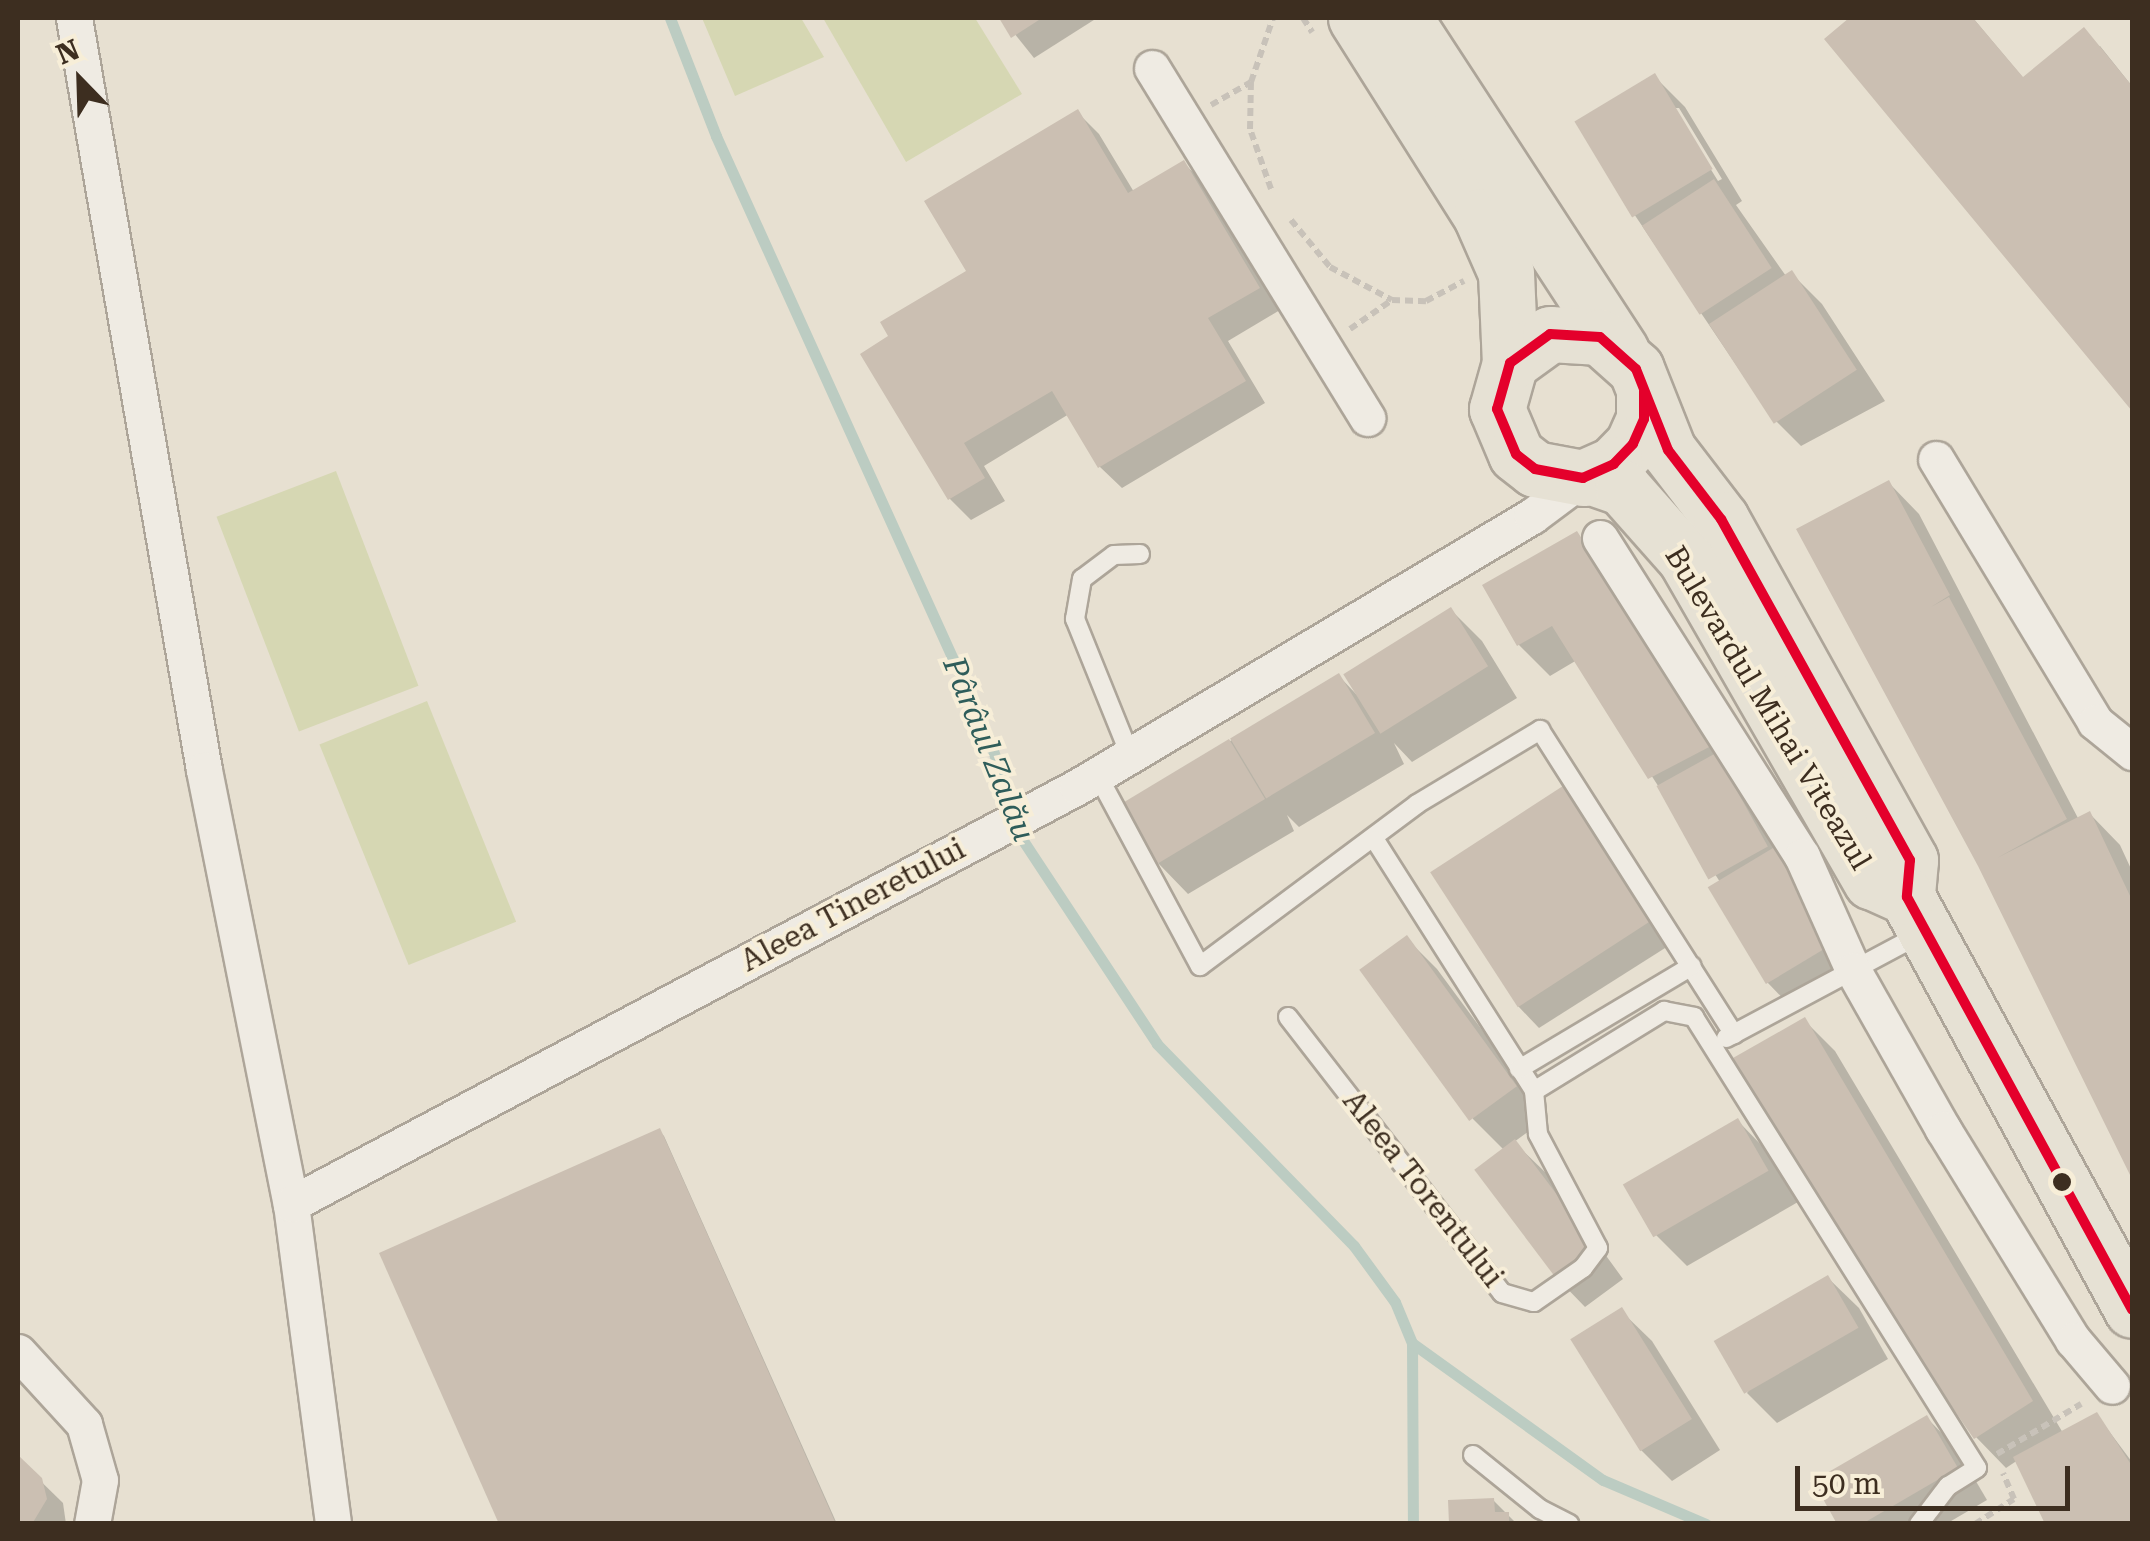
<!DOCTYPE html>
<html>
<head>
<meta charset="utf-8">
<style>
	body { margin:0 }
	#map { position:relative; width:2150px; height:1541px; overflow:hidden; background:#e7e0d1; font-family:"Roboto Serif",serif }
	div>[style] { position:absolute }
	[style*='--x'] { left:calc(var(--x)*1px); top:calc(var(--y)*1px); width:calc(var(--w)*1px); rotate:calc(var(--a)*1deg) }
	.green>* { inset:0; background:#d6d7b3; transform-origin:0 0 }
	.shadow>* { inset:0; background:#0003 }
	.stream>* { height:11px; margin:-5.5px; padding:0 5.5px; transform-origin:5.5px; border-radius:5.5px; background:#bcccc2 }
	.building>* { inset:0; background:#cbbfb2; transform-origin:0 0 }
	.path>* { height:6px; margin-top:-3px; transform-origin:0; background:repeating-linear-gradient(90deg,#c8c2b9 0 8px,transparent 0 13px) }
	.roads { filter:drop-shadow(2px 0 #ada599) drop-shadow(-2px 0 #ada599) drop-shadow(0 2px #ada599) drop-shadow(0 -2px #ada599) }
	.lane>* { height:18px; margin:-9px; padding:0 9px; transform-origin:9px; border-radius:9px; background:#efebe3 }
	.street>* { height:35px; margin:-17.5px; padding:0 17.5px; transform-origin:17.5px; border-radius:17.5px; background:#efebe3 }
	.primary>* { height:55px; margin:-27.5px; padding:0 27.5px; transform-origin:27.5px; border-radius:27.5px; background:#e6e1d4 }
	.bus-1>* { height:10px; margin:-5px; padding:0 5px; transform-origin:5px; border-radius:5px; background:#e4002b }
	.dots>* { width:28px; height:28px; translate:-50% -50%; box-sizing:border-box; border:5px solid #f7eed8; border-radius:50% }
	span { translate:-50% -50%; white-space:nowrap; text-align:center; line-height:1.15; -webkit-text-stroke:8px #f7eed8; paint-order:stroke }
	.street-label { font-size:30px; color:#3d2e20 }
	.water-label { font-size:32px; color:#2f5d5a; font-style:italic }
	.frame { position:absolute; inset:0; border:20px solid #3d2e20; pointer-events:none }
	.north { position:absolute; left:30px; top:30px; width:100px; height:100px; -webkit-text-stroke:8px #f7eed8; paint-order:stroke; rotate:337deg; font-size:28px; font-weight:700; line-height:40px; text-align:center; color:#3d2e20 }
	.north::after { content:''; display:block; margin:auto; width:35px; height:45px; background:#3d2e20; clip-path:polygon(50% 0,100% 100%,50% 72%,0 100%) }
	.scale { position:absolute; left:1795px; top:1466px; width:275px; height:45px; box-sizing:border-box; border:5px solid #3d2e20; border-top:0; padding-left:12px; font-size:30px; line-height:35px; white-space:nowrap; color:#3d2e20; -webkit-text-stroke:8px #f7eed8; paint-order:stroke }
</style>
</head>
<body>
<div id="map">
	<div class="green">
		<i style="clip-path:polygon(702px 18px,801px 18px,824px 57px,735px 96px)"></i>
		<i style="clip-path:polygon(823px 18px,975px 18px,1022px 94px,906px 162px)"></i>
		<i style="left:336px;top:471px;width:230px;height:128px;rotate:69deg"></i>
		<i style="left:427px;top:701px;width:238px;height:116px;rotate:68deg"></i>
	</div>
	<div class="shadow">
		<i style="clip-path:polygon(1002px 18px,1097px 18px,1034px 58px)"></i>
		<i style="clip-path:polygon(1853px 18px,1973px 18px,2024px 79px,2100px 46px,2132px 86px,2132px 407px,1827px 39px)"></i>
		<i style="clip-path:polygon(evenodd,1654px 76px,1685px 107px,1742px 201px,1736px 205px,1786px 276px,1791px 273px,1822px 304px,1885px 401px,1801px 446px,1770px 415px,1634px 214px,1654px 76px,1673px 108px,1679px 108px,1722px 179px,1718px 181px,1673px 108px)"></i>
		<i style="clip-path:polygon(1077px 112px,1099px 134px,1134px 192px,1184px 163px,1205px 185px,1280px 310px,1228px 341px,1265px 403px,1122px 488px,1100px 467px,1069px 414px,984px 466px,1005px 501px,971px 520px,950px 499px,892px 337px,969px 272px)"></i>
		<i style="clip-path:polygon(1889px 483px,1919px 514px,2079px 820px,2090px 814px,2120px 845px,2132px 871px,2132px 1167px,1980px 865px)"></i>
		<i style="clip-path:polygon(1576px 534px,1607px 564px,1865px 973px,1797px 1013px,1767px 982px,1720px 882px,1577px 660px,1550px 676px,1519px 645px,1485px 586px)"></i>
		<i style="clip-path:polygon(1451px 610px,1482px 641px,1517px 698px,1412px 762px,1394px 743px,1404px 764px,1299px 827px,1287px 815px,1294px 831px,1188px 894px,1158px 863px,1123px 805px,1339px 676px,1356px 694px)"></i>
		<i style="clip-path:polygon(1565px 787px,1673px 943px,1539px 1028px,1518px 1006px)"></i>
		<i style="clip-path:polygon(1407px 939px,1437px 969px,1547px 1118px,1514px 1142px,1546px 1173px,1623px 1279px,1585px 1307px,1555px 1276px,1504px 1150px,1473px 1119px)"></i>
		<i style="clip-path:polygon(1804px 1020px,1835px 1051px,2063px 1433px,2097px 1415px,2132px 1462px,2132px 1524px,2050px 1524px,2018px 1460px,2006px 1468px,1976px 1437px)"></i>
		<i style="clip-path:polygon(1738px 1121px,1768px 1152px,1798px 1202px,1687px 1266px,1656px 1235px)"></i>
		<i style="clip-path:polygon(659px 1131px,664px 1136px,837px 1524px,502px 1524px)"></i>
		<i style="clip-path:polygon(1828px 1278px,1859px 1308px,1888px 1359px,1777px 1423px,1747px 1393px)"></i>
		<i style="clip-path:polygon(1621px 1311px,1652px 1341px,1720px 1450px,1672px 1481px,1641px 1450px)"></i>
		<i style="clip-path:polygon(1927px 1418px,1957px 1449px,1987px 1500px,1946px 1524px,1840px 1524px)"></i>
		<i style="clip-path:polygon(18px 1459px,63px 1503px,66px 1524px,18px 1524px)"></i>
		<i style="clip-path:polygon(1493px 1500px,1517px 1524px,1452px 1524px)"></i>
	</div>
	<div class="stream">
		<i style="--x:670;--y:18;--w:127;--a:68.7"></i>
		<i style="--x:716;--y:136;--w:664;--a:65.63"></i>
		<i style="--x:990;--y:741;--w:103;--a:71.9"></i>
		<i style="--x:1022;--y:839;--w:245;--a:56.6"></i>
		<i style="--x:1157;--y:1044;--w:282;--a:45.7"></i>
		<i style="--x:1354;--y:1246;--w:69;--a:53.8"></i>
		<i style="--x:1395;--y:1302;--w:44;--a:67.5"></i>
		<i style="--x:1412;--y:1343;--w:181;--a:89.7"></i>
		<i style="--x:1412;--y:1343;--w:235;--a:35.7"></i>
		<i style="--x:1603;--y:1480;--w:112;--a:23.1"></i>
	</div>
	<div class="building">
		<i style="clip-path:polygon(999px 18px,1042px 18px,1011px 38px)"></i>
		<i style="clip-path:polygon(1849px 18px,1973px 18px,2023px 77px,2084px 27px,2132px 86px,2132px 411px,1824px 39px)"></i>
		<i style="left:1655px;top:73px;width:112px;height:94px;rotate:59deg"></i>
		<i style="clip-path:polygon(1078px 109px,1128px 193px,1184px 160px,1260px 288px,1208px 318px,1246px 381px,1098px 468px,1052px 391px,964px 443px,985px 478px,948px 500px,860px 354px,888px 336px,880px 322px,966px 271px,924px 201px)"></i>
		<i style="left:1714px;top:179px;width:106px;height:86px;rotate:57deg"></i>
		<i style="left:1792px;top:270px;width:119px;height:99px;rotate:57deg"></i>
		<i style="clip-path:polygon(1889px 480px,1950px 595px,1931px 607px,1949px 597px,2067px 819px,1997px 858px,2090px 811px,2132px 900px,2132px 1179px,1978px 866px,1796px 529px)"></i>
		<i style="clip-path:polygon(1577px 531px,1713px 745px,1648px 779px,1552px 626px,1517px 646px,1482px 585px)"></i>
		<i style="left:1451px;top:607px;width:70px;height:127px;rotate:58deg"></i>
		<i style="left:1339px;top:673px;width:70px;height:127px;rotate:59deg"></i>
		<i style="left:1229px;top:739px;width:70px;height:127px;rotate:59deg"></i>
		<i style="left:1716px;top:753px;width:107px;height:68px;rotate:61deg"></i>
		<i style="left:1566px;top:784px;width:161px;height:162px;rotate:57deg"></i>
		<i style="left:1778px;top:845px;width:113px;height:82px;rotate:59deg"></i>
		<i style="left:1407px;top:935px;width:187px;height:59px;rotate:54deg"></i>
		<i style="clip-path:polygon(1805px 1017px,2033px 1401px,1974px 1439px,1841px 1245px,1733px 1058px)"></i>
		<i style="left:1738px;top:1118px;width:61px;height:133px;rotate:60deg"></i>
		<i style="clip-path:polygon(660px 1128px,836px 1524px,499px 1524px,379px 1253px)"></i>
		<i style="left:1515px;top:1139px;width:134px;height:51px;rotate:53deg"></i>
		<i style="left:1828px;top:1275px;width:61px;height:132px;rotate:60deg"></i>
		<i style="left:1622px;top:1307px;width:132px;height:61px;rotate:58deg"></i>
		<i style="clip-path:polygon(2097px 1412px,2132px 1466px,2132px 1524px,2045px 1524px,2013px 1457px)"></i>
		<i style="clip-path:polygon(1927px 1415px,1958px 1468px,1862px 1524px,1837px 1524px,1813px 1481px)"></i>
		<i style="clip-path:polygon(18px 1455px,42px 1478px,47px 1499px,32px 1524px,18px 1524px)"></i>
		<i style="clip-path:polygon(1494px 1498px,1495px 1512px,1509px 1512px,1509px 1524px,1449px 1524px,1448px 1500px)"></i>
	</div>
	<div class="path">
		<i style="--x:1303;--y:18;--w:17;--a:57"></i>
		<i style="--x:1211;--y:105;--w:46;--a:-29.9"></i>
		<i style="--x:1271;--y:189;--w:64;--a:-109.3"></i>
		<i style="--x:1250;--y:129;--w:47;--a:-88.8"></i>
		<i style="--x:1251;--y:82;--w:68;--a:-71"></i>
		<i style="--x:1291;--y:220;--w:61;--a:50.3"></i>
		<i style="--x:1330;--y:267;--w:70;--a:28"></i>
		<i style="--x:1392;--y:300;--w:34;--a:2"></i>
		<i style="--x:1426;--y:301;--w:43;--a:-27.8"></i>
		<i style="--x:1350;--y:329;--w:51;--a:-34.6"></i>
		<i style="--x:1997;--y:1454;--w:98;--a:-30.8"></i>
		<i style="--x:1975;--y:1524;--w:46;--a:-32.7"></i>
		<i style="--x:2014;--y:1499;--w:28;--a:-113"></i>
	</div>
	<div class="roads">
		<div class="lane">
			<i style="--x:1130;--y:755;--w:147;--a:-112"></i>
			<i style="--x:1075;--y:619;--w:41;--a:-80.1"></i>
			<i style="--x:1082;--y:579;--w:40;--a:-37"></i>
			<i style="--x:1114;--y:555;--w:26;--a:-2"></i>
			<i style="--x:1097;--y:774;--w:218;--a:61.8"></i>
			<i style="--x:1200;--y:966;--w:271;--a:-36.7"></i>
			<i style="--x:1417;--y:804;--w:144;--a:-31"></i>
			<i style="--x:1540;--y:730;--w:361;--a:57.5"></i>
			<i style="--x:1375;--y:840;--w:297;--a:57.6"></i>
			<i style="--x:1288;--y:1017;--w:349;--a:52.2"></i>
			<i style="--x:1502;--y:1293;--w:33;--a:16"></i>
			<i style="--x:1534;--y:1302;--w:60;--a:-34.8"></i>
			<i style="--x:1583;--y:1268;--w:25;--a:-53"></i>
			<i style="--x:1598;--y:1248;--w:129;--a:-117.8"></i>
			<i style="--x:1538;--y:1134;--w:43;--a:-95.3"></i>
			<i style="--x:1534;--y:1091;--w:153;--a:-31.6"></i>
			<i style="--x:1664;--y:1011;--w:31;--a:11"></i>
			<i style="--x:1694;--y:1017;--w:532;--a:57.89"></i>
			<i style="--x:1977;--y:1468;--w:34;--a:148"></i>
			<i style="--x:1948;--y:1486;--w:48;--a:127.3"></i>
			<i style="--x:1726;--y:1038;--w:219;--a:-28.1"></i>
			<i style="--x:1519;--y:1069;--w:201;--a:-30.8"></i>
			<i style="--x:1473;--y:1455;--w:86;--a:38.9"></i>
			<i style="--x:1540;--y:1509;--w:33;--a:27"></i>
		</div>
		<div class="street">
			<i style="--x:74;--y:18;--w:763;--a:80.19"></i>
			<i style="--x:204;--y:770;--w:443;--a:78.7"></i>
			<i style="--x:291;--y:1204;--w:323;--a:82.5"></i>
			<i style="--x:1152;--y:68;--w:411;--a:58.4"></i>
			<i style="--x:1936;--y:459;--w:307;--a:58.8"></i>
			<i style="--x:2095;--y:722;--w:48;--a:39"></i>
			<i style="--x:1600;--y:538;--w:377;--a:57.6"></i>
			<i style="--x:1802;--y:856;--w:125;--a:65.9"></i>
			<i style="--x:1853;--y:970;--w:183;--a:60.5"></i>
			<i style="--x:1943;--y:1129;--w:248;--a:58.4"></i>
			<i style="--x:2073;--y:1340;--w:60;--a:49.7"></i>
			<i style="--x:291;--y:1204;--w:890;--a:-27.95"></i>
			<i style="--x:1077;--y:787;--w:530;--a:-30.78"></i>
			<i style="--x:1532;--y:516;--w:64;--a:-36.7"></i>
			<i style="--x:18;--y:1352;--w:98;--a:47.5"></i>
			<i style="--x:84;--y:1424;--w:58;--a:74.1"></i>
			<i style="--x:100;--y:1480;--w:45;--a:100.3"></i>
		</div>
		<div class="primary">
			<i style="--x:1356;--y:18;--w:234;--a:57.7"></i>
			<i style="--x:1481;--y:216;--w:62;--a:66.3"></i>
			<i style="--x:1506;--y:273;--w:90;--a:87.5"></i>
			<i style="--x:1404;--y:18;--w:397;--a:56.9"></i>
			<i style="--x:1644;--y:391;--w:28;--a:90"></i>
			<i style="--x:1644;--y:419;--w:27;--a:114"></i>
			<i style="--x:1633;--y:444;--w:28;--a:134"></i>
			<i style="--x:1614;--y:464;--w:34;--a:156"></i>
			<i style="--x:1583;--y:478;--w:49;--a:-169.4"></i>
			<i style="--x:1535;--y:469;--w:24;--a:-142"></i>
			<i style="--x:1516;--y:454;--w:49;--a:-112.9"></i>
			<i style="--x:1497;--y:409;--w:48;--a:-74.2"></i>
			<i style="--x:1510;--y:363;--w:49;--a:-35.9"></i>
			<i style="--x:1550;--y:334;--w:50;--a:3.4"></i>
			<i style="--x:1600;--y:337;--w:48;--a:41.6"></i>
			<i style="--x:1636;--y:369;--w:87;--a:68.4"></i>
			<i style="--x:1668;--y:450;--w:87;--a:52.5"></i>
			<i style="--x:1721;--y:519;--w:390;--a:61"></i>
			<i style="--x:1910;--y:860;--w:37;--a:95"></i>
			<i style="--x:1907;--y:897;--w:470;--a:61.4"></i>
			<i style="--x:1589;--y:476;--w:36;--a:19"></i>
			<i style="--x:1623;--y:488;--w:94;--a:48.5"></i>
			<i style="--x:1685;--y:558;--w:373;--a:60.1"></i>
			<i style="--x:1871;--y:881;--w:39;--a:24"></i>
		</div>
	</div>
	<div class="bus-1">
		<i style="--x:1644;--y:391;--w:28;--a:90"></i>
		<i style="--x:1644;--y:419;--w:27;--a:114"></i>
		<i style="--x:1633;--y:444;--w:28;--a:134"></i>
		<i style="--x:1614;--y:464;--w:34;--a:156"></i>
		<i style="--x:1583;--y:478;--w:49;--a:-169.4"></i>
		<i style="--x:1535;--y:469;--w:24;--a:-142"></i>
		<i style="--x:1516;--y:454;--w:49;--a:-112.9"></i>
		<i style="--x:1497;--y:409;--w:48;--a:-74.2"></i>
		<i style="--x:1510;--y:363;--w:49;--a:-35.9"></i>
		<i style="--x:1550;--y:334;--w:50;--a:3.4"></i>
		<i style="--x:1600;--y:337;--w:48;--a:41.6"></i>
		<i style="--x:1636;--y:369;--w:87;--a:68.4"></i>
		<i style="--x:1668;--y:450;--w:87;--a:52.5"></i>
		<i style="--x:1721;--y:519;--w:390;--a:61"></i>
		<i style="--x:1910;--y:860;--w:37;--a:95"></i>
		<i style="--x:1907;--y:897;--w:470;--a:61.4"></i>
	</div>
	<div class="dots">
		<i style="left:2062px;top:1182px;background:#3d2e20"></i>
	</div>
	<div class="street-label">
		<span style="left:1768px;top:708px;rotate:59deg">Bulevardul Mihai Viteazul</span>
		<span style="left:853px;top:905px;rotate:-28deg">Aleea Tineretului</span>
		<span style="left:1423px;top:1189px;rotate:52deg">Aleea Torentului</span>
	</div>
	<div class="water-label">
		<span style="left:989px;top:749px;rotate:68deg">Pârâul Zalău</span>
	</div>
	<div class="frame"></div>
	<div class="north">N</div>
	<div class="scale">50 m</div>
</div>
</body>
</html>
